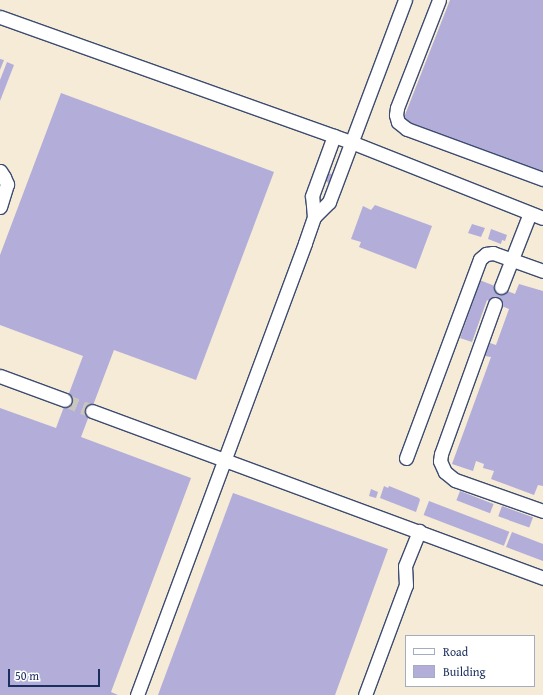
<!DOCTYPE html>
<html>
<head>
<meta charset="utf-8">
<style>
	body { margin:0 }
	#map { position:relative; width:543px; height:695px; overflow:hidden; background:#f5ebd7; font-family:"Gentium Book Plus",serif }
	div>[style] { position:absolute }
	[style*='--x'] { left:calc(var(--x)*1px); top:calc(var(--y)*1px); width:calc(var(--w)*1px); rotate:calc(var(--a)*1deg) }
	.building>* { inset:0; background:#b3add9; transform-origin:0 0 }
	.minor-tunnel>* { height:13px; margin-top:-6.5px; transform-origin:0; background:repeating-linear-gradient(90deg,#c9c5bf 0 13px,transparent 0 19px) }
	.roads { filter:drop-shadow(1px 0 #3c4b70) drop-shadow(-1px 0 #3c4b70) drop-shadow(0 1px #3c4b70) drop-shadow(0 -1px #3c4b70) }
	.minor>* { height:13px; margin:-6.5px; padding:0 6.5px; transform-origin:6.5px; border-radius:6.5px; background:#fff }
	span { translate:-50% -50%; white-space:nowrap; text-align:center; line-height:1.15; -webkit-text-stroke:3px #fff; paint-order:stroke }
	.legend { position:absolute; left:405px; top:635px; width:130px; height:52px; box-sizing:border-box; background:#fff; border:1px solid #a4acbf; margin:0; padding:5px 7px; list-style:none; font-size:12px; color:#1b2f5e }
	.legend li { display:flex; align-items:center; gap:8px; height:20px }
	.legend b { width:20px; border:1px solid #a4acbf }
	.scale { position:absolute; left:8px; top:669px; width:92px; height:18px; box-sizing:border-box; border:2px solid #1b2f5e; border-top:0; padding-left:5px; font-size:12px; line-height:14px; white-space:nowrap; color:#1b2f5e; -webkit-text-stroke:3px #fff; paint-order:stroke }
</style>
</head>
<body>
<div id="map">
	<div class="building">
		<i style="clip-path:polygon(450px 0,543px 0,543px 174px,403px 120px)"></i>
		<i style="clip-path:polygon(0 59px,4px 60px,0 70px)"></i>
		<i style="clip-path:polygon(7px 62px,14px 65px,0 101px,0 80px)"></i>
		<i style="clip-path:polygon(61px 93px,274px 172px,196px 380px,114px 350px,81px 437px,191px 478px,111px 692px,118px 695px,0 695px,0 408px,56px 428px,83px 356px,0 325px,0 255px)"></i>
		<i style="clip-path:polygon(328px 173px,332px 174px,329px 183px,325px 181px)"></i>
		<i style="clip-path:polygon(375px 205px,432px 226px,416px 269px,359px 247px,361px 242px,351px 239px,363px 206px,371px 210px)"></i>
		<i style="clip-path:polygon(472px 224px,485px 228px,481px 237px,468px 233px)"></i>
		<i style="clip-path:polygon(491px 229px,507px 235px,505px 241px,502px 240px,501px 244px,488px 239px)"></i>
		<i style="clip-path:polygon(477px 279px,515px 294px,519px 284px,543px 291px,543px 486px,538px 485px,534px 495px,491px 479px,494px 471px,483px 468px,484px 464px,476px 461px,473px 471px,452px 464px,491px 357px,485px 356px,490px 343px,496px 345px,509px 309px,487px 300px,472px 342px,460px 338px,475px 296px,471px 294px)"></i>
		<i style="clip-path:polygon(384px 486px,388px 488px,389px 486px,419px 498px,420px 500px,416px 512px,380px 498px)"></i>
		<i style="clip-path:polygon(371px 489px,378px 492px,376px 498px,369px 496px)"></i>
		<i style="left:460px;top:491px;width:36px;height:10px;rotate:21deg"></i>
		<i style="clip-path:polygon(233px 493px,388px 549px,335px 695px,158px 695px)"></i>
		<i style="left:429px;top:501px;width:86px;height:15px;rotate:21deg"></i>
		<i style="left:502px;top:506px;width:33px;height:11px;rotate:20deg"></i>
		<i style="clip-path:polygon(512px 532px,543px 544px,543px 561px,506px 547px)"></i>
	</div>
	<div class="minor-tunnel">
		<i style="--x:65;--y:400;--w:29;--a:22"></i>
	</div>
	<div class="roads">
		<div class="minor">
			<i style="--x:439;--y:0;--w:116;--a:111.3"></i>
			<i style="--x:397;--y:108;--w:7;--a:98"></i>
			<i style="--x:396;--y:115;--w:7;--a:74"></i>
			<i style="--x:398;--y:122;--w:11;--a:38"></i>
			<i style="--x:407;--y:129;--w:145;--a:20.2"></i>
			<i style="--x:0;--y:17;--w:373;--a:19.6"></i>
			<i style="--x:351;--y:142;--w:206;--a:21.6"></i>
			<i style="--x:0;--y:171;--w:7;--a:56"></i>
			<i style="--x:4;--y:177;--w:8;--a:67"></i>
			<i style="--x:7;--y:184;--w:24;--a:107"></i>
			<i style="--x:314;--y:217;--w:21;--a:-45"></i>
			<i style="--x:329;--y:202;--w:216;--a:-69.4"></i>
			<i style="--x:501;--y:287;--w:79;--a:-68.6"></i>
			<i style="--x:495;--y:304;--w:159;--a:109.8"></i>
			<i style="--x:441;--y:454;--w:7;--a:98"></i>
			<i style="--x:440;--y:461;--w:12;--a:66"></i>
			<i style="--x:445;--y:472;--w:13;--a:39"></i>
			<i style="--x:455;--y:480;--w:93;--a:19.4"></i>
			<i style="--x:0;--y:376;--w:69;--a:20.3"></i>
			<i style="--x:92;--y:411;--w:481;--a:20.3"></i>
			<i style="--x:406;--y:458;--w:212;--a:-69.6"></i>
			<i style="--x:480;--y:259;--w:8;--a:-40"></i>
			<i style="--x:486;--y:254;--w:7;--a:-8"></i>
			<i style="--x:493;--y:253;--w:53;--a:19.8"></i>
			<i style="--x:137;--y:695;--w:482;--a:-69.6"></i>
			<i style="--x:305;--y:243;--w:28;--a:-71"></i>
			<i style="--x:314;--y:217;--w:21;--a:-95"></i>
			<i style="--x:312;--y:196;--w:64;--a:-69.9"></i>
			<i style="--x:365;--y:695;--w:117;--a:-69.6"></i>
			<i style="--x:406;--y:585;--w:19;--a:-93"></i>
			<i style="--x:405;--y:566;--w:38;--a:-68"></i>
		</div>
	</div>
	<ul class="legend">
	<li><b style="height:5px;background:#fff"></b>Road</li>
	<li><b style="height:11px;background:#b3add9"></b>Building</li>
	</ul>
	<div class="scale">50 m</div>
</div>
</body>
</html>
